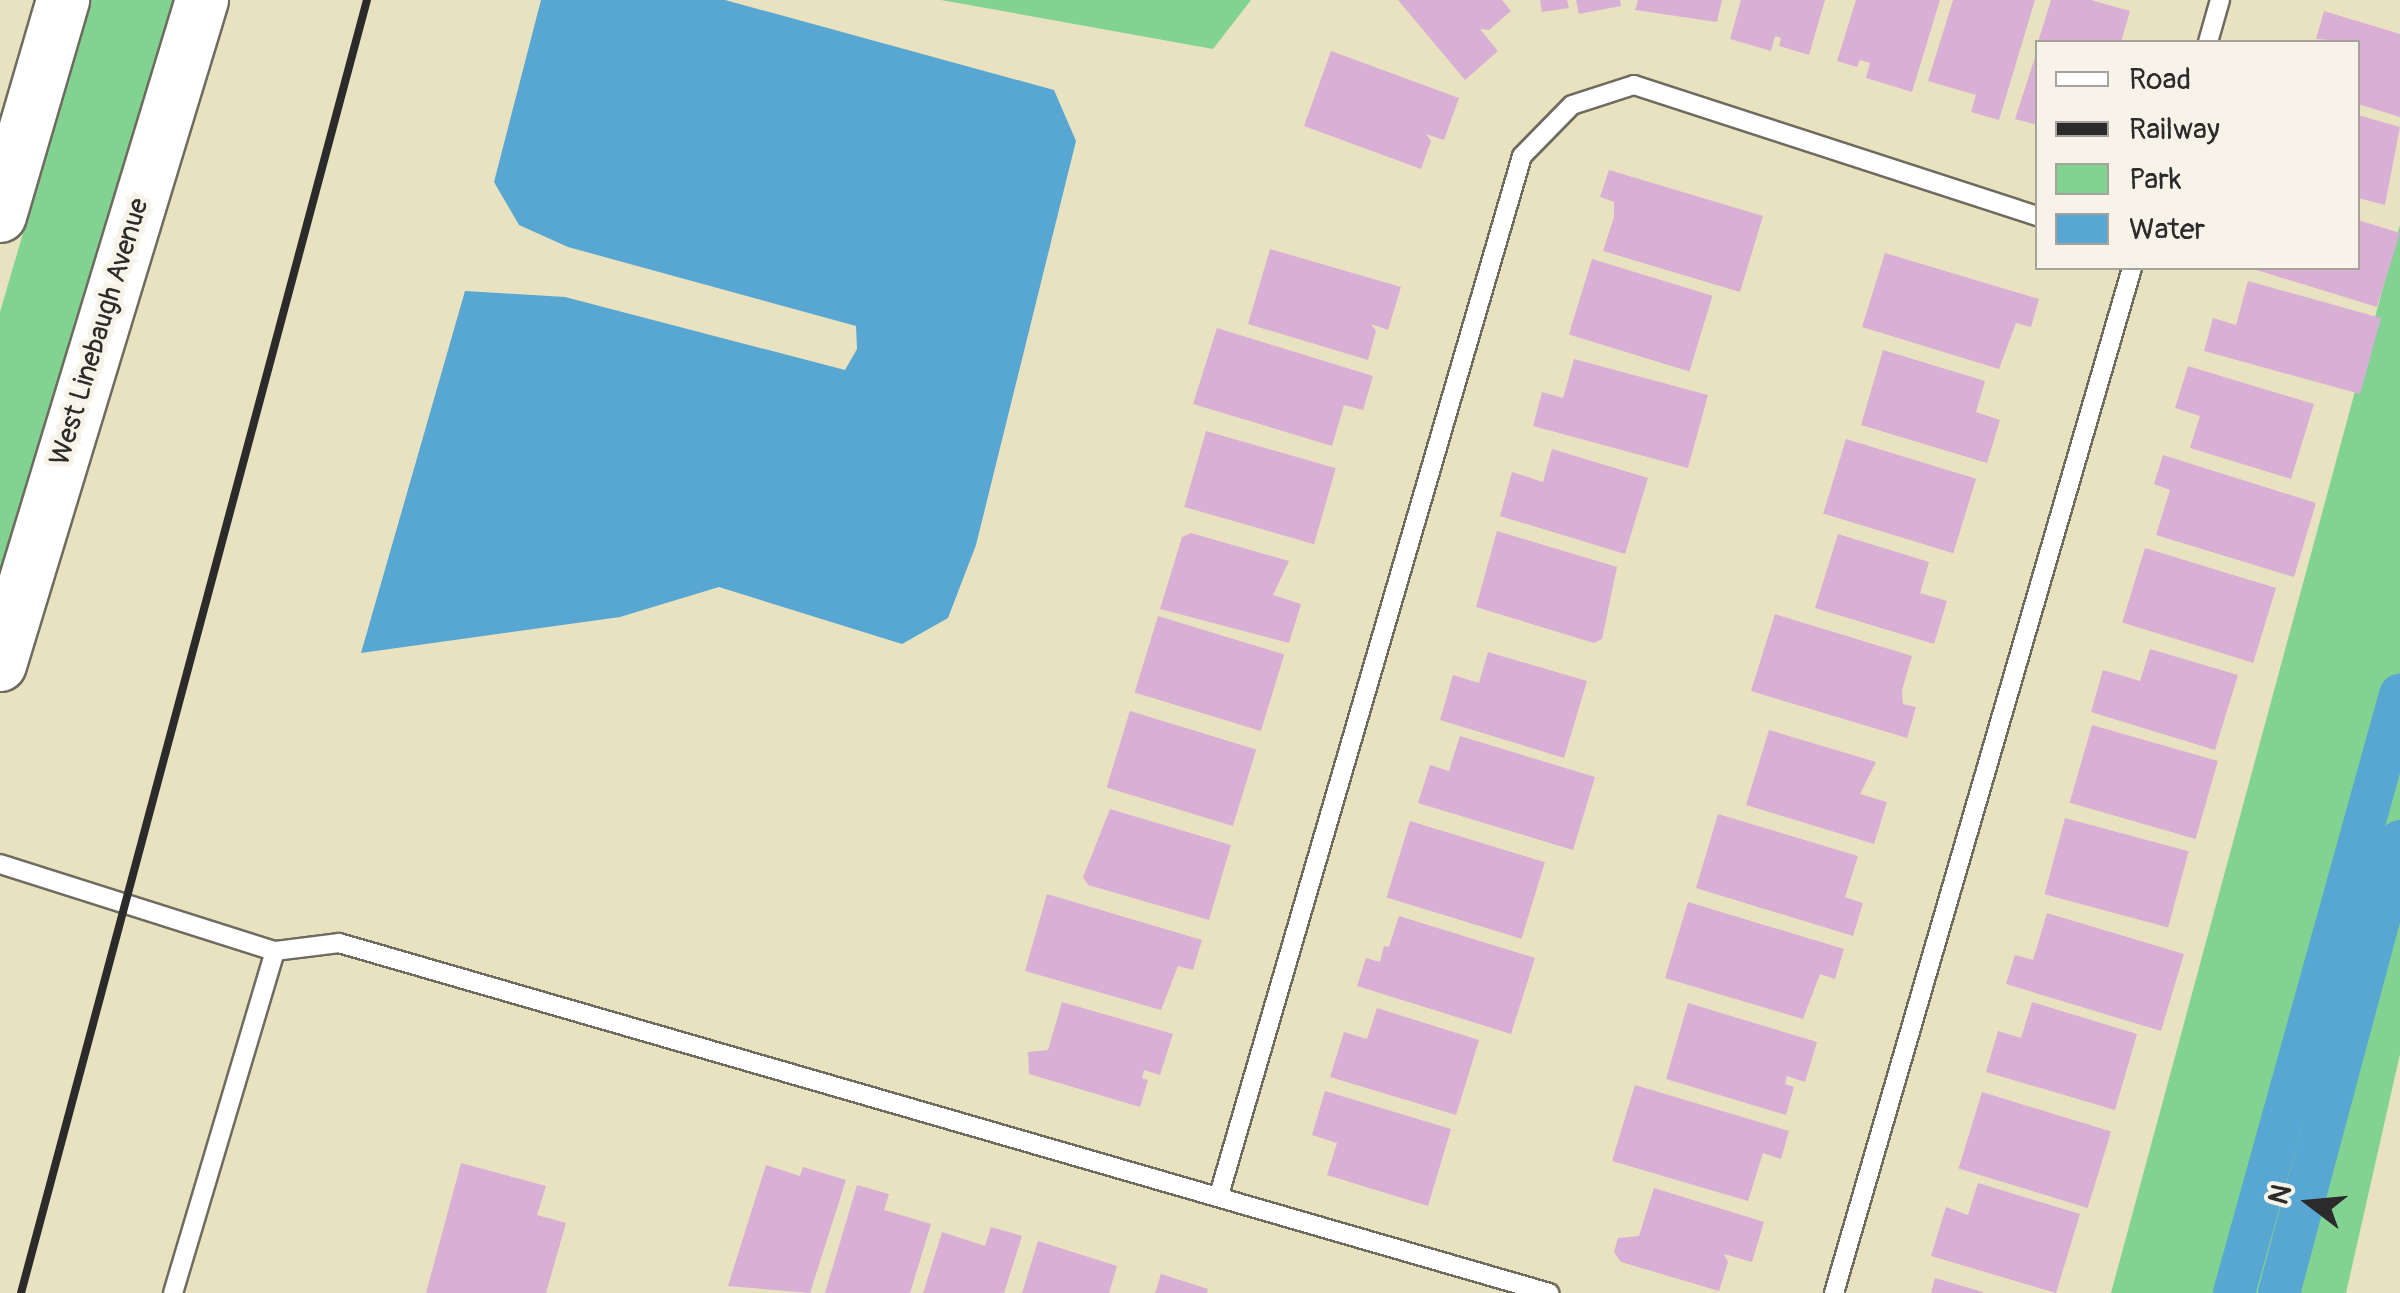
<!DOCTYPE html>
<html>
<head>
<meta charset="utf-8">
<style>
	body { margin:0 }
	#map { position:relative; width:2400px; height:1293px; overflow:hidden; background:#e9e2c0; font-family:Pangolin,sans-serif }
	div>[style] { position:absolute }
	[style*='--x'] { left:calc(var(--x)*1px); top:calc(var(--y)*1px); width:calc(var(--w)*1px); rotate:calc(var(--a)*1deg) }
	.green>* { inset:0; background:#82d292 }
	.water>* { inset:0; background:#58a7d2 }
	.canal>* { height:42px; margin:-21px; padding:0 21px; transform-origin:21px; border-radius:21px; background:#58a7d2 }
	.building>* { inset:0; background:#d9b0d5; transform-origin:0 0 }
	.roads { filter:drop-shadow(2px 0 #6e6b5f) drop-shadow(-2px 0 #6e6b5f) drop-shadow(0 2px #6e6b5f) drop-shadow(0 -2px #6e6b5f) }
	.lane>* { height:18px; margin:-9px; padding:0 9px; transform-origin:9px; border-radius:9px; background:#fff }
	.secondary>* { height:52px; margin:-26px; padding:0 26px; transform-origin:26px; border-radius:26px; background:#fff }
	.rail>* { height:8px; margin:-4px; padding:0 4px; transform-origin:4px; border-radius:4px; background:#2b2b2b }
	span { translate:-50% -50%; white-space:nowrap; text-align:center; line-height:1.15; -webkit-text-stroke:10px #f7f3e8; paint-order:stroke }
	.street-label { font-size:28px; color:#2b2b2b }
	.legend { position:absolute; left:2035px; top:40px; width:325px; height:230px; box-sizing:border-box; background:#f7f3e8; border:2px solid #a5a39c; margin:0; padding:12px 18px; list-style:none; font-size:30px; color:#2b2b2b }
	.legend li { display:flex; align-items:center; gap:20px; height:50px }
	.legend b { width:50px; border:2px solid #a5a39c }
	.north { position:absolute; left:2260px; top:1153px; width:100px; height:100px; -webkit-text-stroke:8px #f7f3e8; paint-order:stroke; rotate:286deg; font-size:28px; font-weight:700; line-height:40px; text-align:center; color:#2b2b2b }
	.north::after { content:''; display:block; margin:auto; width:35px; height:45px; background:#2b2b2b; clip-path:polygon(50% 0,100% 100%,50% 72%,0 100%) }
</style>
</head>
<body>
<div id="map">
	<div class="green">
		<i style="clip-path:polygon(91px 0,175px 0,18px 532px,0 572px,0 312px)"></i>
		<i style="clip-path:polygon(941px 0,1251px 0,1213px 49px)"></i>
		<i style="clip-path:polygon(2400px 225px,2400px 1054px,2346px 1293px,2111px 1293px)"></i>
	</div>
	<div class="water">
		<i style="clip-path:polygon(541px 0,725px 0,1054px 90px,1076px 141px,976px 545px,948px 618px,902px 644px,719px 587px,620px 617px,361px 653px,465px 291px,565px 297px,845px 370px,857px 349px,856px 326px,568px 247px,519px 225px,494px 182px)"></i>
	</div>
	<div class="canal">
		<i style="--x:2234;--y:1293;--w:621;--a:-74.49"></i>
		<i style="--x:2279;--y:1293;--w:468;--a:-75"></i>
	</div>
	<div class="building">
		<i style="clip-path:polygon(1398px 0,1502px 0,1511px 11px,1489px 30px,1480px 29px,1498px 51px,1465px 80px)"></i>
		<i style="clip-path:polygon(1540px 0,1567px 0,1569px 8px,1542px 12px)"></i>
		<i style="clip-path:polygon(1576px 0,1620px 0,1621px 6px,1579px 14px)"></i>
		<i style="clip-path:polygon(1638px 0,1722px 0,1717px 22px,1635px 10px)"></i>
		<i style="clip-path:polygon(1741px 0,1825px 0,1809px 55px,1779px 46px,1781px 38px,1775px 36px,1771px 51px,1730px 39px)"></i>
		<i style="clip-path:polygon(1856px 0,1940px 0,1912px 92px,1866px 78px,1870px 63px,1860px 60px,1857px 67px,1837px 61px)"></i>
		<i style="clip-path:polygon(1953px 0,2035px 0,1999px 120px,1971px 112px,1976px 95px,1928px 81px)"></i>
		<i style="clip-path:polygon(2051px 0,2091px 0,2130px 11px,2121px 42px,2038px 42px)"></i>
		<i style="clip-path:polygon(2324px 11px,2400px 34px,2400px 117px,2358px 104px,2358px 42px,2316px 39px)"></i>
		<i style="clip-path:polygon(2038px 48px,2038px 125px,2015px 119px)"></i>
		<i style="clip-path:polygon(1331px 51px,1459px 98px,1444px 140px,1426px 134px,1431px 141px,1421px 169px,1304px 126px)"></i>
		<i style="clip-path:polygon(2358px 115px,2400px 127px,2385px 205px,2358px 198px)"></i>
		<i style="clip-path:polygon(1609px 170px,1763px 216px,1740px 292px,1603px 251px,1614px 217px,1614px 202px,1600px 197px)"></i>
		<i style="clip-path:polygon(2358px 220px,2400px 233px,2377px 307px,2250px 268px,2358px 268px)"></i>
		<i style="clip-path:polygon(1270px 249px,1401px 287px,1388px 330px,1371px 324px,1376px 331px,1368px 360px,1248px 324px)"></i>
		<i style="clip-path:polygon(1885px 253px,2039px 299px,2031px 327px,2016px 323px,1999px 369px,1862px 327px)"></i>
		<i style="left:1592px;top:259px;width:126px;height:79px;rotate:17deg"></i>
		<i style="clip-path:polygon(2248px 281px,2381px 318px,2360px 394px,2204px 351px,2213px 318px,2236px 325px)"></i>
		<i style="clip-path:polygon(1217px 328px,1373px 376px,1363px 410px,1344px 405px,1332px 446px,1193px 404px)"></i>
		<i style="clip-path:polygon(1883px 350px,1985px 381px,1976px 412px,2000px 420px,1987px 463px,1861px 425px)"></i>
		<i style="clip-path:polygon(1574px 359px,1708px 395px,1688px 468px,1533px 426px,1542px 392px,1563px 398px)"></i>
		<i style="clip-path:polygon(2188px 366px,2314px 404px,2291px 479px,2190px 448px,2200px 416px,2175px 408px)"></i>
		<i style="left:1206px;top:431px;width:135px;height:79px;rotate:16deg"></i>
		<i style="left:1846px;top:439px;width:136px;height:78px;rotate:17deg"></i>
		<i style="clip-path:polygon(1552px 449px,1648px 478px,1625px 554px,1500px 516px,1512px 472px,1543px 482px)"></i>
		<i style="clip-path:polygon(2163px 455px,2316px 503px,2294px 577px,2156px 535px,2170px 490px,2154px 484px)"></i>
		<i style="clip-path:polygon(1497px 531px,1617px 567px,1602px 639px,1594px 643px,1476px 607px)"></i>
		<i style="clip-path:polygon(1191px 533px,1289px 561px,1273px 595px,1301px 604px,1289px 643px,1160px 609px,1182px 537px)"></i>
		<i style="clip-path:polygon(1838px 534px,1929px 562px,1920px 593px,1947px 601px,1934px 644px,1815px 608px)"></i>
		<i style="left:2145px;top:548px;width:137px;height:78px;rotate:17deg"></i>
		<i style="clip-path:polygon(1775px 614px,1912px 656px,1902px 690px,1903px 704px,1916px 707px,1907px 738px,1751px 691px)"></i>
		<i style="left:1158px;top:616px;width:132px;height:80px;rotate:17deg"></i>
		<i style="clip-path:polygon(2150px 649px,2238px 675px,2215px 750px,2091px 712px,2103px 670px,2140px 681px)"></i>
		<i style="clip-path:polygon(1488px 652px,1587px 681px,1564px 758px,1440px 720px,1453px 675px,1479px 683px)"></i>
		<i style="left:1130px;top:711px;width:132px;height:80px;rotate:17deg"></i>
		<i style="left:2092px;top:725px;width:131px;height:81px;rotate:16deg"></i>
		<i style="clip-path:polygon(1769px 730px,1876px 762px,1860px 794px,1887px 802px,1874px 844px,1746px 805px)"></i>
		<i style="clip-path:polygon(1460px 736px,1595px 777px,1573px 850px,1418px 803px,1430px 765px,1449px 771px)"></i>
		<i style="clip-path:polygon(1110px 809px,1231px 845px,1209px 920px,1088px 885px,1083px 877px)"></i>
		<i style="clip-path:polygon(1718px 814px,1858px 856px,1845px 897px,1863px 903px,1853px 936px,1696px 888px)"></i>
		<i style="left:2065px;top:818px;width:128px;height:79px;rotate:15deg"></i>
		<i style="left:1410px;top:821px;width:141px;height:80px;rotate:17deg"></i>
		<i style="clip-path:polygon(1047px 894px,1202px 940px,1193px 970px,1178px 966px,1161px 1010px,1025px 971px)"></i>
		<i style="clip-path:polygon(1688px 902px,1844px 949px,1835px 979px,1820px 974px,1803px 1019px,1665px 978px)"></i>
		<i style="clip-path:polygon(2047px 913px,2184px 954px,2161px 1031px,2006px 984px,2015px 955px,2033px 960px)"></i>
		<i style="clip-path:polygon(1399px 916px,1535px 958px,1511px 1034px,1357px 986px,1366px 958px,1380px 962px,1384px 946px,1389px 947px)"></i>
		<i style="clip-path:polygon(1062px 1002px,1173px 1034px,1160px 1075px,1144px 1070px,1142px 1078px,1148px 1080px,1140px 1107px,1029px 1074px,1028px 1052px,1048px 1050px)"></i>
		<i style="clip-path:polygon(2032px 1002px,2137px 1034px,2115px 1110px,1986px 1072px,1998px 1031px,2021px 1038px)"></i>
		<i style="clip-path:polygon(1688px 1003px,1817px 1042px,1805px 1082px,1787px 1076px,1785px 1084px,1794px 1087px,1786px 1115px,1666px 1079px)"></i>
		<i style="clip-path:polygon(1377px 1008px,1479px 1040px,1456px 1115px,1330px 1077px,1344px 1032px,1367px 1039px)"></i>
		<i style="clip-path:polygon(1635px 1085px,1789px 1131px,1781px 1159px,1763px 1153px,1748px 1201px,1612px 1161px)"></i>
		<i style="clip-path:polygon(1325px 1091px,1451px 1129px,1428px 1206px,1327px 1175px,1337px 1143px,1312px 1135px)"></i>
		<i style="left:1982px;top:1092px;width:135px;height:80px;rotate:17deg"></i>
		<i style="clip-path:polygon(461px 1163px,546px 1186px,537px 1215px,566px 1223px,546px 1293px,426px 1293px)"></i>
		<i style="clip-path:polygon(766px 1165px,800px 1176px,803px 1167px,846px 1180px,810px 1293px,728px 1286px)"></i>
		<i style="clip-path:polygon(1978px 1183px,2080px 1214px,2056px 1293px,1931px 1256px,1946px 1207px,1968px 1215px)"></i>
		<i style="clip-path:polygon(857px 1185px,889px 1194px,884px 1210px,931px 1224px,910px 1293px,825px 1293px)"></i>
		<i style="clip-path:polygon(1654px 1188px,1764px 1222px,1752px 1262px,1724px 1254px,1728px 1262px,1719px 1291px,1621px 1262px,1614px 1252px,1618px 1238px,1639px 1236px)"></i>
		<i style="clip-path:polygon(991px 1227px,1022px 1236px,1004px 1293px,923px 1293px,942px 1232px,985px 1246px)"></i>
		<i style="clip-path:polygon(1038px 1241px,1117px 1266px,1109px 1293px,1022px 1293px)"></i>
		<i style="clip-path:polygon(1161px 1274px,1208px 1289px,1207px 1293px,1155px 1293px)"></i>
		<i style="clip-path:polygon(1935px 1278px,1983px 1292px,1983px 1293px,1931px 1293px)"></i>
	</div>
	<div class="roads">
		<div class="lane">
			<i style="--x:2208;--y:42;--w:44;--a:-74.1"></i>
			<i style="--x:0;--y:864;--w:288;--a:17.6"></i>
			<i style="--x:275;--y:951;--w:357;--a:106.6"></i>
			<i style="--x:275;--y:951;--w:64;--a:-7.1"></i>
			<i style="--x:339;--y:943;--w:1260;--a:16.13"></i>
			<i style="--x:1219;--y:1195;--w:1082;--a:-73.74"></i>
			<i style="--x:1522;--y:156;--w:71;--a:-45.6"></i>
			<i style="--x:1572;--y:105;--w:65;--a:-17.9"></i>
			<i style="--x:1634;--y:85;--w:425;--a:18"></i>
			<i style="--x:1834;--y:1293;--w:1067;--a:-73.79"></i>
		</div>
		<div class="secondary">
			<i style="--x:0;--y:216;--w:225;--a:-73.7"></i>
			<i style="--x:0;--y:665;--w:695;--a:-73.1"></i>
		</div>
	</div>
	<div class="rail">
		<i style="--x:21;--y:1293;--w:1338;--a:-75.02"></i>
	</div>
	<div class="street-label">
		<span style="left:100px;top:332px;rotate:-73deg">West Linebaugh Avenue</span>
	</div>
	<ul class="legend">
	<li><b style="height:12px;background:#fff"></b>Road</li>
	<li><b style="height:12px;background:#2b2b2b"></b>Railway</li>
	<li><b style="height:28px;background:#82d292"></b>Park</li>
	<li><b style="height:28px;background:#58a7d2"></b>Water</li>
	</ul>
	<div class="north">N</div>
</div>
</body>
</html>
